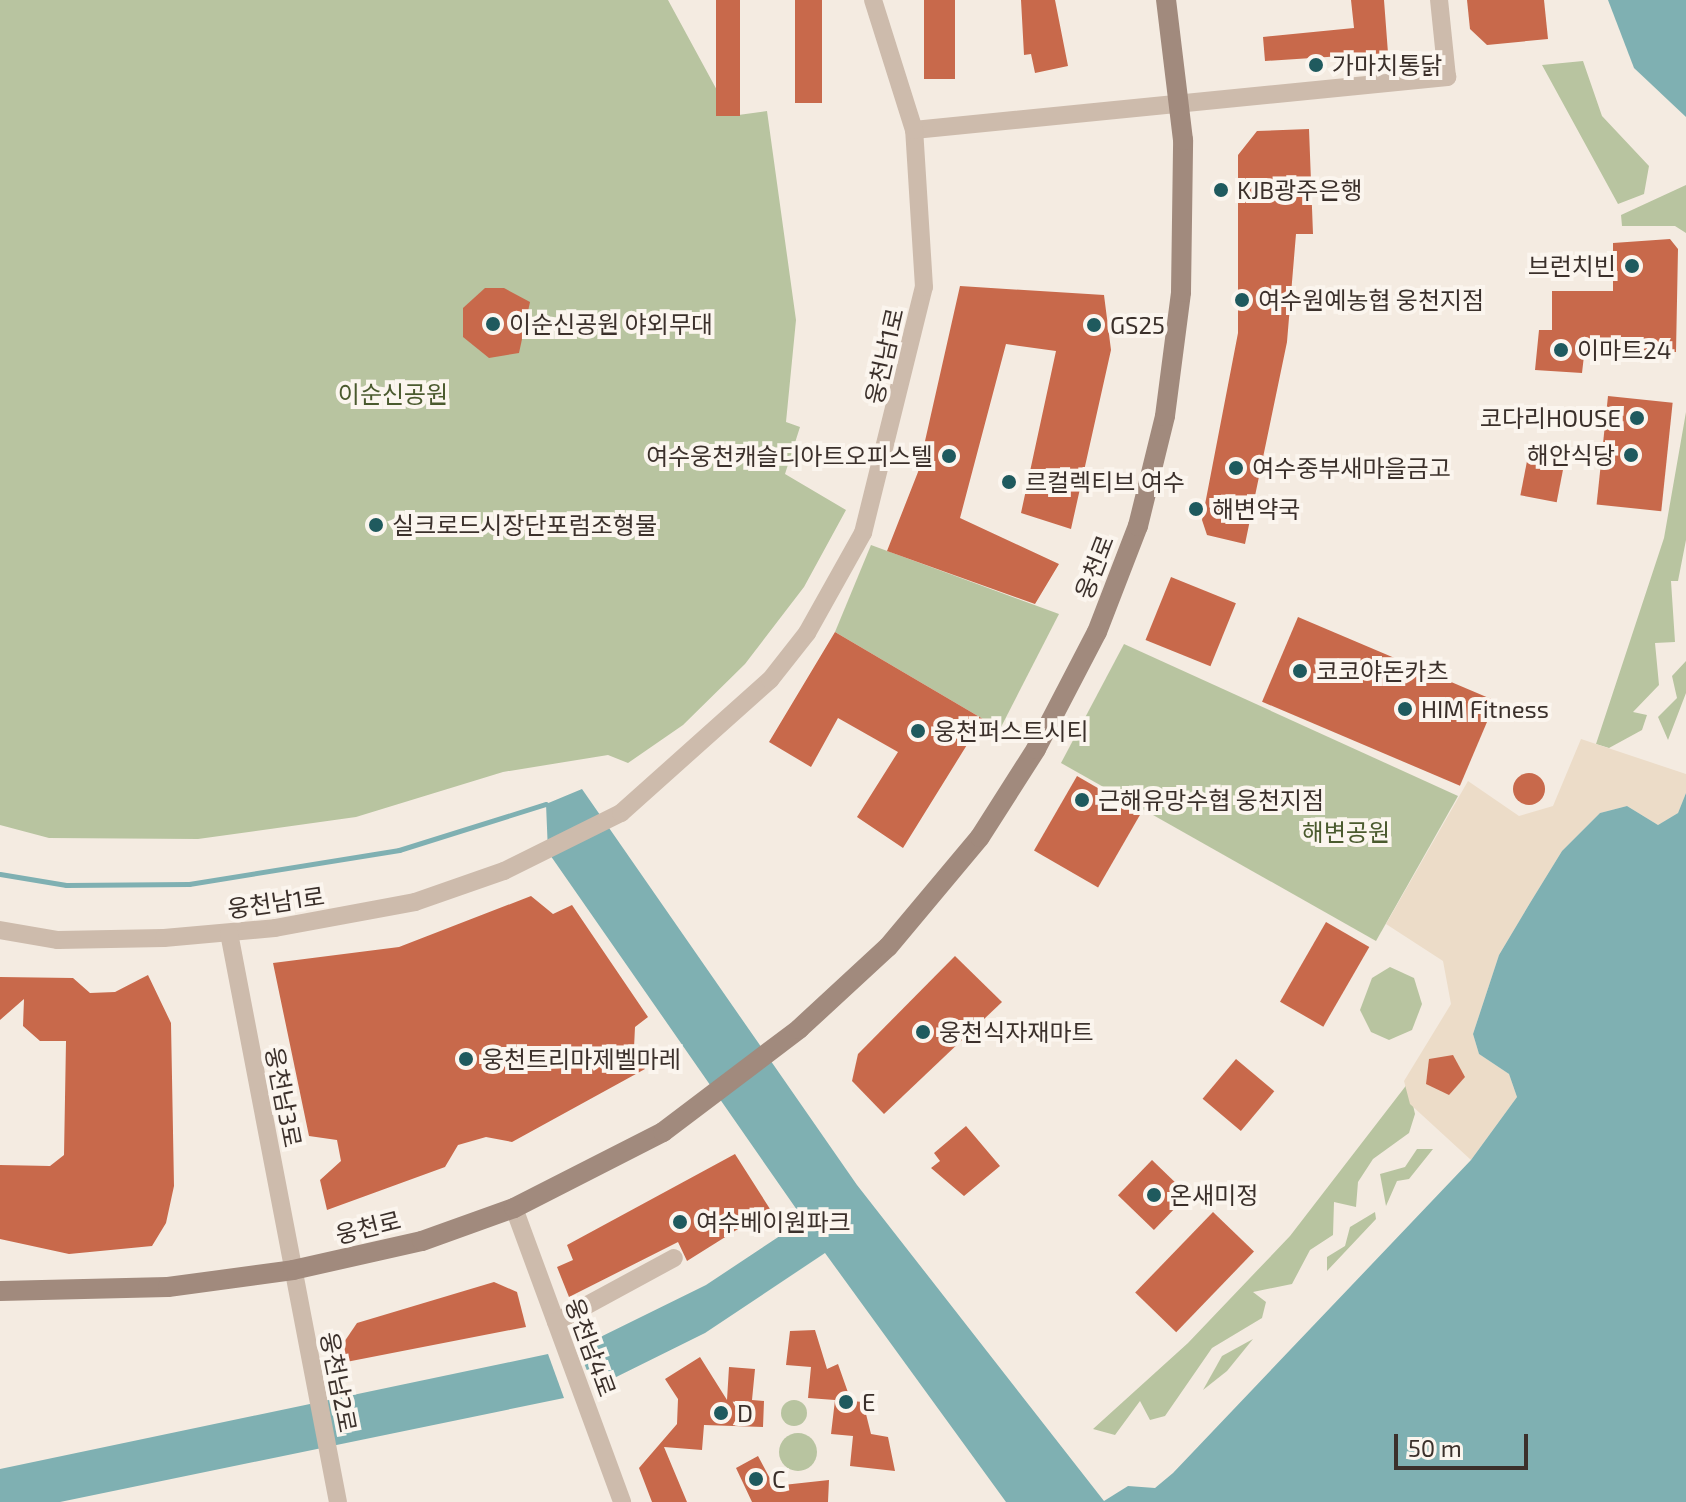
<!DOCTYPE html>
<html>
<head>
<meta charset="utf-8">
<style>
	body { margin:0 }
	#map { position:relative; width:1686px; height:1502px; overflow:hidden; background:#f4ebe1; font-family:"Exo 2","Noto Sans KR",sans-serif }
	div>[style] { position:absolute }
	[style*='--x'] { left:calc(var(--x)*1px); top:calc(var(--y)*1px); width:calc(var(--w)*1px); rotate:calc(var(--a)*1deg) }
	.green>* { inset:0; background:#b8c4a0 }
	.round { border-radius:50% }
	.plaza>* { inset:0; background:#ecdcc8 }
	.water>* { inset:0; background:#7fb0b2 }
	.stream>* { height:5px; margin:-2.5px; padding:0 2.5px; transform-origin:2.5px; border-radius:2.5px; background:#7fb0b2 }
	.building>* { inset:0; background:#c8694b; transform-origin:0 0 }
	.street>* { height:18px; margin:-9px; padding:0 9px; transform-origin:9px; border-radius:9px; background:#cdbbac }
	.secondary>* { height:20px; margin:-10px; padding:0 10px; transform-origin:10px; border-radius:10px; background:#a18a7d }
	.dots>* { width:22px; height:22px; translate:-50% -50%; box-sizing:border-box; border:4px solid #fbf5ee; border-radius:50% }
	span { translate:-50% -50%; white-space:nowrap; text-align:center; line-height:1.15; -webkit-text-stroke:8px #fbf5ee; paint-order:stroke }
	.poi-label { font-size:24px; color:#3b302b }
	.left { translate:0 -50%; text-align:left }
	.right { translate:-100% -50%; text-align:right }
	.street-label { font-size:24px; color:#3b302b }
	.park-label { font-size:24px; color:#4a5a2e }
	.scale { position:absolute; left:1394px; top:1434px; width:134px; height:36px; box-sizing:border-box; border:4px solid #3b302b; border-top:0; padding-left:10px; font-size:24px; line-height:28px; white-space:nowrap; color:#3b302b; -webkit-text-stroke:6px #fbf5ee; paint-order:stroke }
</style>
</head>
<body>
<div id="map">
	<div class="green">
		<i style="clip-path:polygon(0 0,668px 0,731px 116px,767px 111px,796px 320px,786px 422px,800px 427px,785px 474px,846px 510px,804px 587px,745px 664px,683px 725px,628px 763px,608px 755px,503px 772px,356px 817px,198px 839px,49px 838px,0 825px)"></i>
		<i style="clip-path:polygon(1583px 61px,1602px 116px,1649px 166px,1644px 194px,1618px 204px,1542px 65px)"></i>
		<i style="clip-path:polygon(1686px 185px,1686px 233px,1675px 226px,1622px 226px,1621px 215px)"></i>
		<i style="clip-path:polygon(1686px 412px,1686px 540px,1678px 581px,1671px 581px,1675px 642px,1655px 643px,1659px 685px,1633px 712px,1647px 715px,1642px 730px,1609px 748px,1596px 744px,1664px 538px)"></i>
		<i style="clip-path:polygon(871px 545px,1059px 614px,1000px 729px,835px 632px)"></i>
		<i style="clip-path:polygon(1124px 644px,1458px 796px,1376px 941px,1061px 763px)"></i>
		<i style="clip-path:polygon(1686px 661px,1686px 693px,1668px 740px,1658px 717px,1677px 698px,1672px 676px)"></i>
		<i style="clip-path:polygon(1390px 967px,1414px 978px,1422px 1004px,1412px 1030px,1389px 1040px,1371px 1032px,1360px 1010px,1372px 978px)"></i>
		<i style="clip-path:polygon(1408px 1083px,1415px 1114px,1409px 1133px,1373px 1159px,1358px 1182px,1356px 1207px,1334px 1202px,1333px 1235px,1310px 1250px,1292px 1284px,1253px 1292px,1266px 1302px,1262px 1318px,1212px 1348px,1165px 1416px,1150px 1420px,1140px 1401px,1115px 1435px,1093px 1429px,1188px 1343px,1290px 1236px)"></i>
		<i style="clip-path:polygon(1417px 1149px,1433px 1149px,1409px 1179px,1397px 1181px,1386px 1206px,1380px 1174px,1405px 1167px)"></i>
		<i style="clip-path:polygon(1375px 1212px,1376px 1219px,1327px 1271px,1327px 1257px,1345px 1246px,1350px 1227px)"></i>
		<i style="clip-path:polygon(1253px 1339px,1227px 1371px,1203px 1390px,1222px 1356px)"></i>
		<i class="round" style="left:781px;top:1400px;width:26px;height:26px"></i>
		<i class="round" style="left:779px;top:1433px;width:38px;height:38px"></i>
	</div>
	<div class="plaza">
		<i style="clip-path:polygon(1581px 739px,1686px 774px,1686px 793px,1678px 813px,1658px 825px,1627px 806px,1600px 813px,1562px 851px,1530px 903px,1499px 955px,1473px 1034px,1479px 1054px,1509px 1074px,1517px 1097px,1471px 1160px,1410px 1104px,1404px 1081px,1451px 1004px,1443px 961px,1386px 924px,1468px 781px,1519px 816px,1553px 806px)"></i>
	</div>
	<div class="water">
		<i style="clip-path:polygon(1608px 0,1686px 0,1686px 117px,1634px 68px)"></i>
		<i style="clip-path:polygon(582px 789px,857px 1185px,1104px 1501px,1128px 1486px,1155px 1488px,1173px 1473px,1471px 1160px,1517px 1097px,1509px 1074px,1479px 1054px,1473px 1034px,1499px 955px,1530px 903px,1562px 851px,1600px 813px,1627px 806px,1658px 825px,1678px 813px,1686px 793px,1686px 1502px,1006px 1502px,825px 1253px,705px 1333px,594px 1388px,578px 1348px,706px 1285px,804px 1220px,548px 852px,546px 804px)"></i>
		<i style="clip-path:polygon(548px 1354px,564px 1398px,60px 1502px,0 1502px,0 1469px)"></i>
	</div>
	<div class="stream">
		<i style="--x:0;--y:874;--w:67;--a:9.5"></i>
		<i style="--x:66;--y:885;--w:123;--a:-0.5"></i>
		<i style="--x:189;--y:884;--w:213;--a:-9.2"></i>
		<i style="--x:399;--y:850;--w:154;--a:-17.4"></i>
	</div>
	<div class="building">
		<i style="left:716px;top:0;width:24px;height:116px"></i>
		<i style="left:795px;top:0;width:27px;height:103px"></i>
		<i style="left:924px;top:0;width:31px;height:79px"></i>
		<i style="clip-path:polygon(1021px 0,1055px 0,1068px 66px,1035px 73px,1031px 54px,1024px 55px)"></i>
		<i style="clip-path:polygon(1351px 0,1384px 0,1388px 53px,1265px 61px,1263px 37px,1354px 28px)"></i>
		<i style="clip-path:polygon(1467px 0,1544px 0,1548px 39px,1487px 45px,1470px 29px)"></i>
		<i style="clip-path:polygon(1309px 129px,1313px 234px,1296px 234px,1287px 342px,1245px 544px,1207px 535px,1202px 520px,1238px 333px,1238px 155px,1257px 131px)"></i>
		<i style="clip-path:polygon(1670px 239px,1678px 249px,1676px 352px,1585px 347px,1582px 373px,1535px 370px,1539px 330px,1552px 330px,1552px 291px,1613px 291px,1613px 243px)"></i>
		<i style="clip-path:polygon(960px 286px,1104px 295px,1111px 350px,1071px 529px,1021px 513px,1056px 351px,1006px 344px,960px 518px,1059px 564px,1035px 604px,887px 551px,918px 472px)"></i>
		<i style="clip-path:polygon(485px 288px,504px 288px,530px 302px,519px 353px,489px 358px,463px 337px,463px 308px)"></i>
		<i style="left:1608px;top:396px;width:65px;height:109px;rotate:6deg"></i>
		<i style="left:1528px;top:456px;width:37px;height:40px;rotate:11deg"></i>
		<i style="left:1171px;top:577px;width:70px;height:68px;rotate:22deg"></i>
		<i style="left:1298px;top:617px;width:215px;height:92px;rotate:23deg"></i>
		<i style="clip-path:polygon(835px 632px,983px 719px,903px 848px,857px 817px,898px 752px,838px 718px,811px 767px,769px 742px)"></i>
		<i class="round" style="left:1513px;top:773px;width:32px;height:32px"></i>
		<i style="left:1077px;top:776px;width:74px;height:86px;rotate:30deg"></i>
		<i style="clip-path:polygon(531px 896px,553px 914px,572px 905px,648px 1017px,635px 1027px,634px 1048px,645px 1069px,512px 1142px,486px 1137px,458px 1145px,445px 1167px,327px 1210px,320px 1180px,341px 1161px,337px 1140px,309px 1136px,273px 963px,399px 947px)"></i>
		<i style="left:1326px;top:922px;width:50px;height:92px;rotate:30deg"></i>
		<i style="clip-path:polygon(955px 956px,1002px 1002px,884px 1114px,852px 1081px,858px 1054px)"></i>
		<i style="clip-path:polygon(148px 975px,171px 1023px,174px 1186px,166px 1223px,152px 1246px,69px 1254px,0 1239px,0 1165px,50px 1166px,64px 1155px,66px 1041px,40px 1041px,23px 1026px,24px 999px,0 1020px,0 977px,73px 978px,90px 993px,115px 992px)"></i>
		<i style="clip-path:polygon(1453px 1055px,1465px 1077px,1449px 1095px,1426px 1084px,1429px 1059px)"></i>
		<i style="left:1236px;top:1059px;width:50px;height:52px;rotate:40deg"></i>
		<i style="clip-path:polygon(966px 1126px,1000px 1166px,964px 1196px,931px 1168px,940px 1161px,934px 1153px)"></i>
		<i style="clip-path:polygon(735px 1154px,770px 1209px,687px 1261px,678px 1242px,569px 1297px,557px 1267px,573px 1260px,567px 1245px)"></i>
		<i style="left:1152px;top:1160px;width:50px;height:49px;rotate:44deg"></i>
		<i style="left:1213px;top:1212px;width:57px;height:112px;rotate:44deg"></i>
		<i style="clip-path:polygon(494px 1282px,517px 1292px,526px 1327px,341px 1363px,338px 1351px,357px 1323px)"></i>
		<i style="clip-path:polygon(815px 1330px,827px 1369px,838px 1364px,851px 1401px,863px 1402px,871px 1434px,888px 1437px,895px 1471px,850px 1466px,853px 1436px,831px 1434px,835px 1400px,808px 1398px,811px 1367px,786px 1365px,790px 1331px)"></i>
		<i style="clip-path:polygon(700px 1357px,727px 1400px,729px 1367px,755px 1369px,752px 1400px,764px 1401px,763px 1427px,704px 1425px,702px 1450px,664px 1447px,687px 1502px,652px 1502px,639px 1468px,677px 1424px,678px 1399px,665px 1379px)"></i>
		<i style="clip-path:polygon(758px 1456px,774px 1486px,829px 1480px,828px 1502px,752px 1502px,736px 1468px)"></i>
	</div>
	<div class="street">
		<i style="--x:914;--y:130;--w:536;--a:-5.68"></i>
		<i style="--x:1447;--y:77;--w:77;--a:-95.9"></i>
		<i style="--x:0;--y:930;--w:59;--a:9.8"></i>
		<i style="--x:58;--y:940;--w:106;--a:-1.1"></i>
		<i style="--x:164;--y:938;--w:111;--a:-5.1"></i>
		<i style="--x:275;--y:928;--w:142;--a:-10.5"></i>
		<i style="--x:415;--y:902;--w:94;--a:-19.2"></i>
		<i style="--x:504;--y:871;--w:131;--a:-26.4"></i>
		<i style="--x:621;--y:813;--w:200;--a:-41.8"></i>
		<i style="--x:770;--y:680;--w:60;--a:-51.8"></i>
		<i style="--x:807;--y:633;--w:115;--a:-60.8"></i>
		<i style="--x:863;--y:533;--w:253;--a:-76.1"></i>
		<i style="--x:924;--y:287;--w:157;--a:-93.6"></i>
		<i style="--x:914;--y:130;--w:136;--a:-107.5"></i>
		<i style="--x:229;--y:933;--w:579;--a:79.16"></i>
		<i style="--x:514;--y:1208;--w:313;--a:69.8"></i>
		<i style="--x:556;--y:1322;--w:134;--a:-28.5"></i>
	</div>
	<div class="secondary">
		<i style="--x:0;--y:1291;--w:168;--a:-1.4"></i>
		<i style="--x:168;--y:1287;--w:126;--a:-7.7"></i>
		<i style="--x:293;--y:1270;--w:132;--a:-12.7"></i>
		<i style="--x:422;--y:1241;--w:98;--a:-19.7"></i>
		<i style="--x:514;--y:1208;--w:167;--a:-27"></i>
		<i style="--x:663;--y:1132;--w:171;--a:-37.1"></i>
		<i style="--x:799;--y:1029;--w:121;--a:-42.7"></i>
		<i style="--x:888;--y:947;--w:143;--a:-50.1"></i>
		<i style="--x:980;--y:837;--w:104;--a:-57.5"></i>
		<i style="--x:1036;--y:749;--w:132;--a:-62.5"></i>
		<i style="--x:1097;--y:632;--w:114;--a:-68.9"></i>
		<i style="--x:1138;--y:526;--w:113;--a:-76.2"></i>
		<i style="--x:1165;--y:416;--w:125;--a:-82.6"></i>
		<i style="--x:1181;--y:292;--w:152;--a:-89.2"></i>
		<i style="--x:1183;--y:140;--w:141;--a:-96.9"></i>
	</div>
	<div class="dots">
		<i style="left:1316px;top:65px;background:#1f5a5e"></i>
		<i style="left:1221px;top:190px;background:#1f5a5e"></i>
		<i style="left:1632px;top:266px;background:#1f5a5e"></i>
		<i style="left:1242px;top:300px;background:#1f5a5e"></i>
		<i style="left:493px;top:324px;background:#1f5a5e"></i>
		<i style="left:1094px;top:325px;background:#1f5a5e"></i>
		<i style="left:1561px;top:350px;background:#1f5a5e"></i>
		<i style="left:1637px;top:418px;background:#1f5a5e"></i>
		<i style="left:1631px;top:455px;background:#1f5a5e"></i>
		<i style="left:949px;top:456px;background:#1f5a5e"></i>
		<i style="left:1236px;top:468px;background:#1f5a5e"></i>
		<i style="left:1009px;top:482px;background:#1f5a5e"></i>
		<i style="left:1196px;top:509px;background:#1f5a5e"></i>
		<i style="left:376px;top:525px;background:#1f5a5e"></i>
		<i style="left:1300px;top:671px;background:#1f5a5e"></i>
		<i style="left:1405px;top:709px;background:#1f5a5e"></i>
		<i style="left:918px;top:731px;background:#1f5a5e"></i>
		<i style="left:1082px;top:800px;background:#1f5a5e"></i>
		<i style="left:923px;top:1032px;background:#1f5a5e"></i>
		<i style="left:466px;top:1059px;background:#1f5a5e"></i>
		<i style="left:1154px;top:1195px;background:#1f5a5e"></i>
		<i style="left:680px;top:1222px;background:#1f5a5e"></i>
		<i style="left:846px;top:1402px;background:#1f5a5e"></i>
		<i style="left:721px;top:1413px;background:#1f5a5e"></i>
		<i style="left:756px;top:1479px;background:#1f5a5e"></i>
	</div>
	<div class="poi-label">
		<span class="left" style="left:1332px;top:65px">가마치통닭</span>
		<span class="left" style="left:1237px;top:190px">KJB광주은행</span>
		<span class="right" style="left:1616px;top:266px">브런치빈</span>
		<span class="left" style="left:1258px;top:300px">여수원예농협 웅천지점</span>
		<span class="left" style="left:509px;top:324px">이순신공원 야외무대</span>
		<span class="left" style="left:1110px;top:325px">GS25</span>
		<span class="left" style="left:1577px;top:350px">이마트24</span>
		<span class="right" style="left:1621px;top:418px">코다리HOUSE</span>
		<span class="right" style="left:1615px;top:455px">해안식당</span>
		<span class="right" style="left:933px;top:456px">여수웅천캐슬디아트오피스텔</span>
		<span class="left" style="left:1252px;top:468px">여수중부새마을금고</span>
		<span class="left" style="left:1025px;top:482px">르컬렉티브 여수</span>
		<span class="left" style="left:1212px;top:509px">해변약국</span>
		<span class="left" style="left:392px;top:525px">실크로드시장단포럼조형물</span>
		<span class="left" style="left:1316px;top:671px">코코야돈카츠</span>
		<span class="left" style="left:1421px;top:709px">HIM Fitness</span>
		<span class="left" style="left:934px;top:731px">웅천퍼스트시티</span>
		<span class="left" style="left:1098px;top:800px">근해유망수협 웅천지점</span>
		<span class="left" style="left:939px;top:1032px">웅천식자재마트</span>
		<span class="left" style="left:482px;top:1059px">웅천트리마제벨마레</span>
		<span class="left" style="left:1170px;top:1195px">온새미정</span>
		<span class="left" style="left:696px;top:1222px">여수베이원파크</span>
		<span class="left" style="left:862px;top:1402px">E</span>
		<span class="left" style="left:737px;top:1413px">D</span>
		<span class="left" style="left:772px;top:1479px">C</span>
	</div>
	<div class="street-label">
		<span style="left:884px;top:356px;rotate:-77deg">웅천남1로</span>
		<span style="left:1094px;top:567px;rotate:-69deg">웅천로</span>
		<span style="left:276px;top:902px;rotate:-8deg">웅천남1로</span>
		<span style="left:284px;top:1097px;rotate:79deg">웅천남3로</span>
		<span style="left:368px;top:1227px;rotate:-14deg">웅천로</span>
		<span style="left:591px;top:1347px;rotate:70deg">웅천남4로</span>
		<span style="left:339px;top:1382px;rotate:79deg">웅천남2로</span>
	</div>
	<div class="park-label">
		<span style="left:393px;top:394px">이순신공원</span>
		<span style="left:1346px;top:832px">해변공원</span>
	</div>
	<div class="scale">50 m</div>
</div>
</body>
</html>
